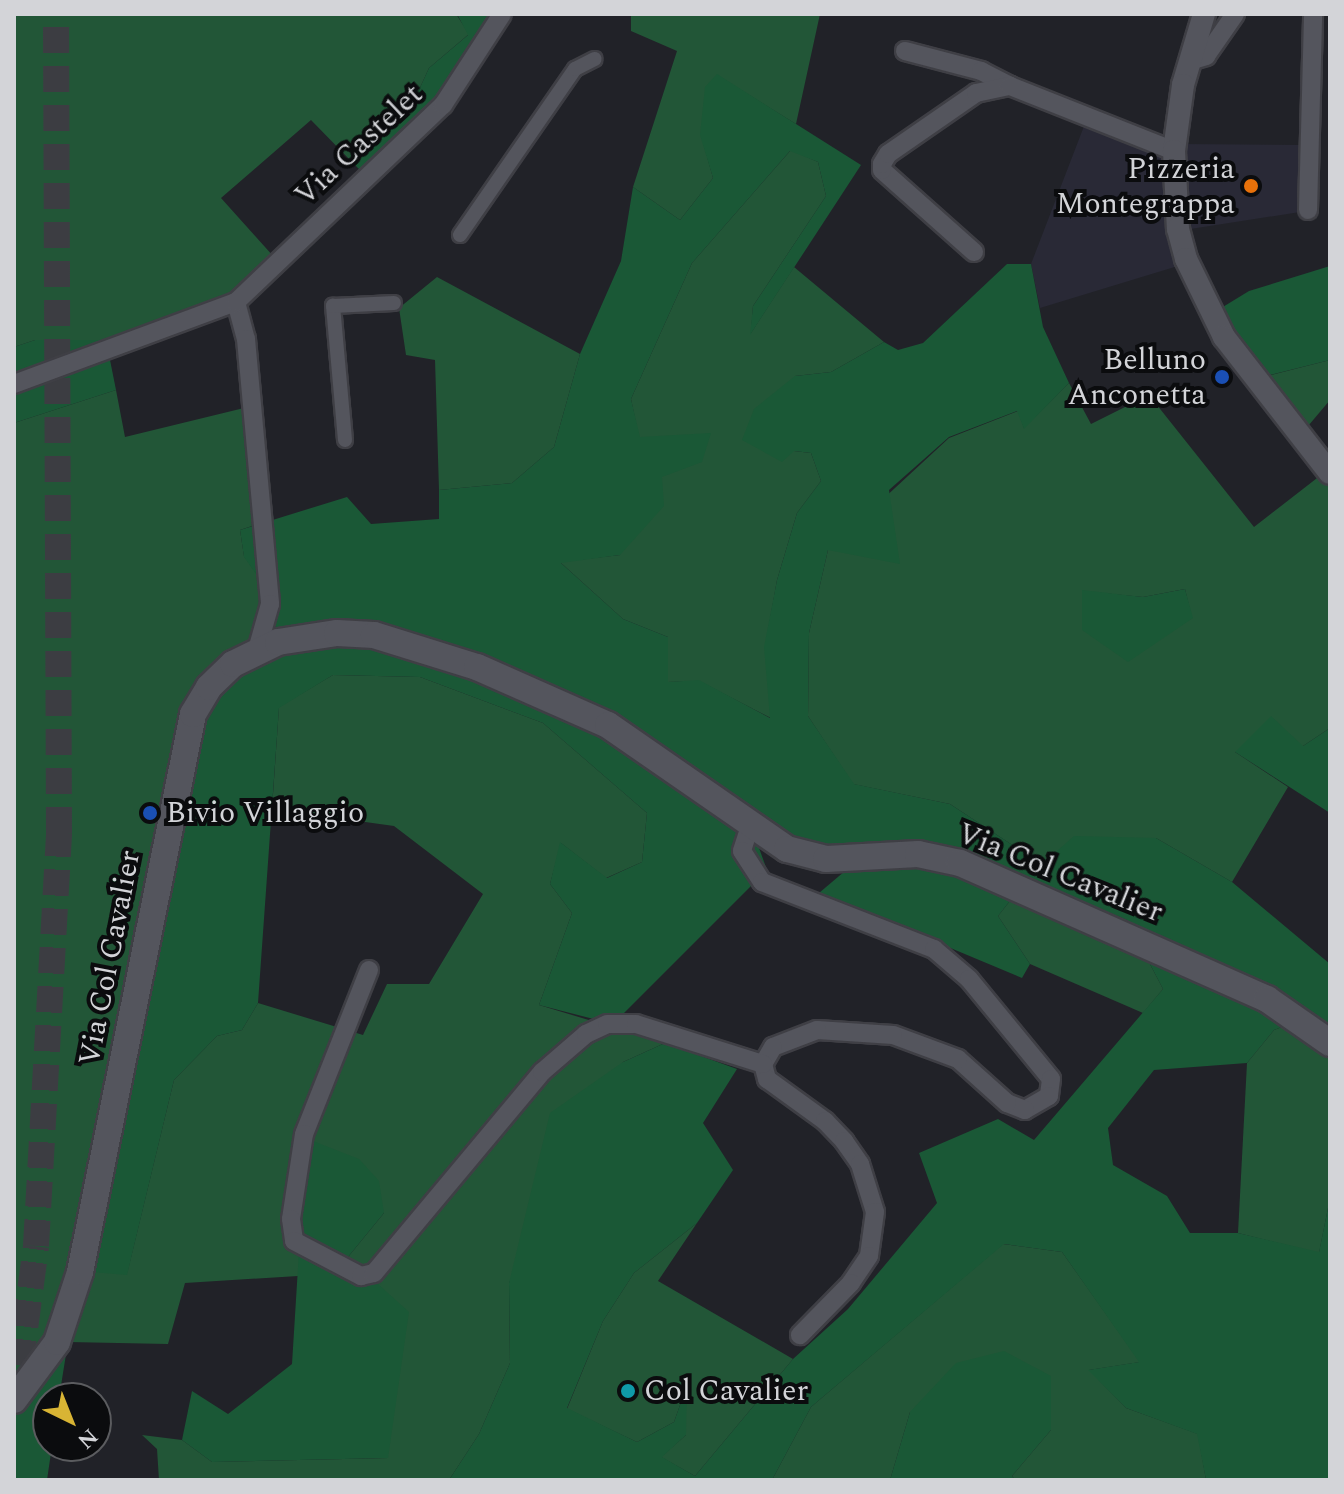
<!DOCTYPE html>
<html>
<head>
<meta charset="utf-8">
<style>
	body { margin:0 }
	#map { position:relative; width:1344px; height:1494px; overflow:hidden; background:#212228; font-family:Spectral,serif }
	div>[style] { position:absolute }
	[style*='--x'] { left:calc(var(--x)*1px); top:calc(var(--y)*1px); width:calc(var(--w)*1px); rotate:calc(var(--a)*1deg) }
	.built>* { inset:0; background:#292936 }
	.green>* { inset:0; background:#225637 }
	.forest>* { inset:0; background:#1a5836 }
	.secondary-tunnel>* { height:26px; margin-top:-13px; transform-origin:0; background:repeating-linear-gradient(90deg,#3c3d42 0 26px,transparent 0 39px) }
	.roads { filter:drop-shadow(2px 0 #3f3f45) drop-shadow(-2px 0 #3f3f45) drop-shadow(0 2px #3f3f45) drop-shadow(0 -2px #3f3f45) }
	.pedestrian>* { height:14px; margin:-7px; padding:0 7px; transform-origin:7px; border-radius:7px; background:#54555d }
	.minor>* { height:18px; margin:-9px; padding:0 9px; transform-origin:9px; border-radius:9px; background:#54555d }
	.tertiary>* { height:22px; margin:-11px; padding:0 11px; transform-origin:11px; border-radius:11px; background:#54555d }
	.secondary>* { height:26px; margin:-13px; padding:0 13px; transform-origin:13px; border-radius:13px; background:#54555d }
	.dots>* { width:22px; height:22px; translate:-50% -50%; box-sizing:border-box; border:4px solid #0b0c0e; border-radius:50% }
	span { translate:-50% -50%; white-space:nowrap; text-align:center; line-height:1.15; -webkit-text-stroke:8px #0b0c0e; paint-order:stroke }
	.street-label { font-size:30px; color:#d3d4d8 }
	.poi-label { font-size:30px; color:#d3d4d8 }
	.right { translate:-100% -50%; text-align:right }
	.left { translate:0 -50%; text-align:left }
	.frame { position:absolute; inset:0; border:16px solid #d3d4d8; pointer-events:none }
	.north { position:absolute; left:32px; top:1382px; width:80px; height:80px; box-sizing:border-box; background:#0b0c0e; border:2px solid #5b5c5f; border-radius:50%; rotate:137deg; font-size:22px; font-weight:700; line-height:32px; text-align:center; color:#d3d4d8 }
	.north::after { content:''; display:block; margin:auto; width:28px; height:36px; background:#d8b434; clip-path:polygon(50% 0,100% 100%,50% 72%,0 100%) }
</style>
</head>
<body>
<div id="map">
	<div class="built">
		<i style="clip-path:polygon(1086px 121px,1180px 144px,1304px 145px,1300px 212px,1184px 230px,1191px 262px,1040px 308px,1031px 264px)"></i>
	</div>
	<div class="green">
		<i style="clip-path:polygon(14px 14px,456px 14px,469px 34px,429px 68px,412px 105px,350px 160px,311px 120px,221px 198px,274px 257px,231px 295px,106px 340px,35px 340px,14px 347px)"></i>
		<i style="clip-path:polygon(631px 14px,820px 14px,796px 124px,717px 75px,701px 135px,713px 178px,680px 220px,633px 187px,677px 51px,631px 31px)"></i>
		<i style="clip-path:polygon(791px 150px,818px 162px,826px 196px,753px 306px,751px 333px,794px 267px,884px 342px,831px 372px,795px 376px,794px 451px,811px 453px,821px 481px,797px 513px,777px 580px,765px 647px,771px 718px,699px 681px,668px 682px,668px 637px,623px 619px,560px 562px,620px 555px,639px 437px,631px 399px,692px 263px)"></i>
		<i style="clip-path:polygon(437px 277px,580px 354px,554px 447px,512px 483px,439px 490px,435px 360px,406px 355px,399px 308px)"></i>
		<i style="clip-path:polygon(1330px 360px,1330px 400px,1303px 432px,1263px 377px)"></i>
		<i style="clip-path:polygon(evenodd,1069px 383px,1091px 424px,1149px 395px,1254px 527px,1330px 468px,1330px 728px,1303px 746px,1235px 752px,1288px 787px,1232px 882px,1156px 838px,1047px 860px,1020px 850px,950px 804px,853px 784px,808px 716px,809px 633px,828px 550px,949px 438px,1018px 411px,1024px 428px,1069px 383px,1185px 589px,1192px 618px,1082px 591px,1143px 597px,1185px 589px)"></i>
		<i style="clip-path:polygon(116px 390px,125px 437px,244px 408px,252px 526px,240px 530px,244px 556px,278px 604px,127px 1274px,174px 1080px,217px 1036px,242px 1030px,258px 1003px,363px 1035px,387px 984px,429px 984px,483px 894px,394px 826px,272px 809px,279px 707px,333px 675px,420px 677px,543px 723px,647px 813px,642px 862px,606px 878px,561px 843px,550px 884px,572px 913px,539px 1005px,665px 1043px,623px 1062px,509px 1283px,510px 1363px,479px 1434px,449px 1480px,159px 1480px,157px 1449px,142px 1435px,182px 1440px,212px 1462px,388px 1458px,348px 1257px,384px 1213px,313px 1142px,298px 1276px,185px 1283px,168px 1344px,68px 1342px,14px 1401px,14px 423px)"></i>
		<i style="clip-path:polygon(1028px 878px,1127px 920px,1163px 989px,1143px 1013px,1030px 964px,998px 916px)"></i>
		<i style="clip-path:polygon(1313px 1015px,1330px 1057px,1330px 1198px,1319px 1253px,1238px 1233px,1247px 1063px,1274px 1030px)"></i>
		<i style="clip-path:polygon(697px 1223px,658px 1281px,793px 1359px,695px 1476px,661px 1457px,686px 1435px,686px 1388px,674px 1422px,637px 1442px,567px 1409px,603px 1321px,634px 1273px)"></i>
		<i style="clip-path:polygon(1003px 1244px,1062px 1252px,1140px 1362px,1089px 1370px,1126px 1408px,1198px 1434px,1206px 1480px,1015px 1480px,1012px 1476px,1051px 1430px,910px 1412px,890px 1480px,772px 1480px,811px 1407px)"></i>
	</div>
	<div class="forest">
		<i style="clip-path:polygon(457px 14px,509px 14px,412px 128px,361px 171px,350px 160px,412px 105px,429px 68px,468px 35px)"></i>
		<i style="clip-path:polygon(717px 74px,861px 165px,750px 335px,753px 306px,826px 196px,818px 162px,790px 151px,692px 263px,631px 399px,640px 437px,711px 433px,702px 462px,662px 477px,664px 506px,620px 555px,561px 563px,623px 619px,668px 637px,668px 682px,699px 680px,770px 718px,764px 647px,777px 580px,797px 513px,821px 481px,811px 453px,794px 451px,782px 462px,742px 440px,754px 409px,795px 376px,831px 372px,884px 342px,898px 350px,923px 343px,1007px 264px,1031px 264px,1043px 327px,1069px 383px,1024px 429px,1017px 411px,949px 437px,889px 490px,900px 564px,828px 550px,809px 633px,808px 716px,854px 784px,950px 804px,1020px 850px,1047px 860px,1074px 836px,1156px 838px,1232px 882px,1330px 964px,1330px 1057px,1313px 1015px,1274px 1030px,1247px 1063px,1154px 1070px,1108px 1128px,1113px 1165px,1167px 1196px,1190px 1233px,1238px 1233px,1319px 1252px,1330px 1198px,1330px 1480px,1206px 1480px,1197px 1434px,1126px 1408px,1088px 1370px,1139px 1362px,1062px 1252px,1004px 1244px,811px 1407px,772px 1480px,449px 1480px,479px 1434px,510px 1363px,509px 1283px,550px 1113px,623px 1062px,665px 1043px,737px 1069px,703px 1123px,733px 1170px,697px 1223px,634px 1273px,603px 1321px,567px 1408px,637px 1442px,674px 1422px,687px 1385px,686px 1435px,662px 1457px,695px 1476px,793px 1359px,848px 1309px,937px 1203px,919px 1153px,998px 1119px,1034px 1140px,1163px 989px,1127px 920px,1028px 878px,998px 916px,1030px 964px,1022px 978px,819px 893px,845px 871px,746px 812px,767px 870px,613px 1024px,539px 1005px,572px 913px,550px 884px,560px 842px,607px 878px,642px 862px,647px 813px,543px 723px,420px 677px,333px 675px,279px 708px,258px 1003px,242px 1030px,217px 1036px,174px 1080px,127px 1275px,92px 1272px,203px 729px,226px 687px,260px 664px,278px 605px,244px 557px,240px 530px,347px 497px,371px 524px,439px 519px,439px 490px,512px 483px,554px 447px,580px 354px,621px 261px,633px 187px,680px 220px,713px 178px,700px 135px,705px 87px)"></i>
		<i style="clip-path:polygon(1330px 266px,1330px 360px,1262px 377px,1213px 313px,1249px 291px)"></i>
		<i style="clip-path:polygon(35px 340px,106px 340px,116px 390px,14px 423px,14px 347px)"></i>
		<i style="clip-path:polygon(1185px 589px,1193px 618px,1128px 662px,1082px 630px,1082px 590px,1143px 597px)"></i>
		<i style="clip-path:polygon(1271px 716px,1303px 746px,1330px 728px,1330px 813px,1235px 752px)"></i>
		<i style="clip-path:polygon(313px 1141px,359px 1159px,379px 1181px,384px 1213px,348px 1257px,409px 1312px,388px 1458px,212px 1462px,182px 1440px,192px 1391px,228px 1414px,292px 1364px,301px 1219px)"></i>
		<i style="clip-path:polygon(68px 1342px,59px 1398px,48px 1398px,48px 1446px,52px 1446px,47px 1480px,14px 1480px,14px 1401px)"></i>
		<i style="clip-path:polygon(1004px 1351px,1051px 1376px,1051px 1430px,1012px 1476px,1015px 1480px,890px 1480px,910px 1412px,956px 1363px)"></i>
	</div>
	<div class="secondary-tunnel">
		<i style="--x:15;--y:1404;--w:159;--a:-82.4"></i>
		<i style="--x:36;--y:1246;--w:414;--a:-86.8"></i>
		<i style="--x:59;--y:833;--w:819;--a:-90.21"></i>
	</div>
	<div class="roads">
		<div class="pedestrian">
			<i style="--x:460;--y:235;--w:202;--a:-55.3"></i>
			<i style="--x:575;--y:69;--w:22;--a:-27"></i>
			<i style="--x:345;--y:440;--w:135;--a:-95.1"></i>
			<i style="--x:333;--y:306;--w:61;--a:-2.8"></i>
		</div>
		<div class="minor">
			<i style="--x:905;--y:51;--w:79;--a:14.7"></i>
			<i style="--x:981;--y:71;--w:33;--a:27"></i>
			<i style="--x:1189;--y:61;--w:18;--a:-16"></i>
			<i style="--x:1206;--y:56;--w:51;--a:-55.4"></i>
			<i style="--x:1308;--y:210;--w:196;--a:-88.5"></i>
			<i style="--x:974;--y:252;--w:123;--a:-138.3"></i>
			<i style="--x:882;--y:170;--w:6;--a:-90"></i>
			<i style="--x:882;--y:164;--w:12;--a:-59"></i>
			<i style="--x:888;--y:154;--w:107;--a:-34.7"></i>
			<i style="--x:976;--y:93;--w:35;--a:-12"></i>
			<i style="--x:1010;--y:86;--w:176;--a:21.6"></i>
			<i style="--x:236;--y:302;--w:38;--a:75"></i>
			<i style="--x:246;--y:339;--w:266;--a:84.8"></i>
			<i style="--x:270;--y:604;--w:48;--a:105.8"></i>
			<i style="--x:14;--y:384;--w:237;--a:-20.3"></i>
			<i style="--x:236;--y:302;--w:286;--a:-43.6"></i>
			<i style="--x:443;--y:105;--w:108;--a:-57"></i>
			<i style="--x:750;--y:826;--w:26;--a:108"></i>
			<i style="--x:742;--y:851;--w:37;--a:57"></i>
			<i style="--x:762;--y:882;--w:185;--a:21.3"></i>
			<i style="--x:934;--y:949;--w:46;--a:40.6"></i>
			<i style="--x:969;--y:979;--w:129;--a:50.6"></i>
			<i style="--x:1051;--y:1079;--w:17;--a:97"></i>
			<i style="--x:1049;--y:1096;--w:28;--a:150"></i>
			<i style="--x:1025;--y:1110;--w:19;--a:-159"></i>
			<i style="--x:1007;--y:1103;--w:66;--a:-138.1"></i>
			<i style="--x:958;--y:1059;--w:69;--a:-159.7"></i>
			<i style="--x:893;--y:1035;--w:76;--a:-176.2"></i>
			<i style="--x:817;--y:1030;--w:47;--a:158.9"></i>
			<i style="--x:773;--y:1047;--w:20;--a:120"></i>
			<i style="--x:763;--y:1064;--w:16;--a:75"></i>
			<i style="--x:767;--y:1079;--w:72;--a:35.9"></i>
			<i style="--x:825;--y:1121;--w:28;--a:46"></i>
			<i style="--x:844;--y:1141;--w:28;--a:55"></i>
			<i style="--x:860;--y:1164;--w:50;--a:72.6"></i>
			<i style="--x:875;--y:1212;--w:44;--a:97.8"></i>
			<i style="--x:869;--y:1256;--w:32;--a:124"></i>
			<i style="--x:851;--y:1283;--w:73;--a:134.4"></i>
			<i style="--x:369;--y:970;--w:176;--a:111.6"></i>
			<i style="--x:304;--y:1134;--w:86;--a:98.7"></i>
			<i style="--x:291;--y:1219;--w:22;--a:82"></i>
			<i style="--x:294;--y:1241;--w:76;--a:27.6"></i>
			<i style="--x:361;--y:1276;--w:13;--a:-13"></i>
			<i style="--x:374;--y:1273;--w:262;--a:-50.1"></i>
			<i style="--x:542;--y:1072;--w:58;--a:-40.8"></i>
			<i style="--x:586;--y:1034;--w:23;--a:-25"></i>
			<i style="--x:607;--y:1024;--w:29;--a:0"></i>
			<i style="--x:636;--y:1024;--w:133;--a:17.5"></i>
		</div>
		<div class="tertiary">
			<i style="--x:1204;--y:14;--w:74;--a:106.5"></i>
			<i style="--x:1183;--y:85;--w:67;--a:97.8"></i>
			<i style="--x:1174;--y:151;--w:78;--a:87.1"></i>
			<i style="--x:1178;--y:229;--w:31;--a:75"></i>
			<i style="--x:1186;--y:259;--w:87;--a:64"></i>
			<i style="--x:1224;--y:337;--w:172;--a:52.1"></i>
		</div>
		<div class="secondary">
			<i style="--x:14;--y:1400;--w:72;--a:-53.4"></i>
			<i style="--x:57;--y:1342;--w:74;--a:-71.8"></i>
			<i style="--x:80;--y:1272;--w:569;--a:-78.55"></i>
			<i style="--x:193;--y:714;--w:31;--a:-59"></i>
			<i style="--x:209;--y:687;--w:33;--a:-44"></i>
			<i style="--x:233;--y:664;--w:50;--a:-26.1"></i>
			<i style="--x:278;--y:642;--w:60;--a:-8.7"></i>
			<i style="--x:337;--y:633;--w:37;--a:3"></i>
			<i style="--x:374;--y:635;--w:108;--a:17.3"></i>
			<i style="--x:477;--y:667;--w:143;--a:23.9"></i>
			<i style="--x:608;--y:725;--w:218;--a:34.7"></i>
			<i style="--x:787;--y:849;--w:40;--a:14.4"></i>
			<i style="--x:826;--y:859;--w:92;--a:-3.1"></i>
			<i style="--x:918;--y:854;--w:43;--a:12.1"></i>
			<i style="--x:960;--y:863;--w:336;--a:23.9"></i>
			<i style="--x:1267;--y:999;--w:77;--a:34.9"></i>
		</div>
	</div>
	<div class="dots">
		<i style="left:1251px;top:186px;background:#e8710a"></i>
		<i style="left:1222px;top:377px;background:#1a4fb4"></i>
		<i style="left:150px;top:813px;background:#1a4fb4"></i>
		<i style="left:628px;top:1391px;background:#0f9aa8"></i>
	</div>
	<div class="street-label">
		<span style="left:359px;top:145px;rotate:-43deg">Via Castelet</span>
		<span style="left:1060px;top:873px;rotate:22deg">Via Col Cavalier</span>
		<span style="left:110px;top:958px;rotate:-79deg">Via Col Cavalier</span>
	</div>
	<div class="poi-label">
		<span class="right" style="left:1235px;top:186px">Pizzeria<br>Montegrappa</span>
		<span class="right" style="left:1206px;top:377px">Belluno<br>Anconetta</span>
		<span class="left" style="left:166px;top:813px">Bivio Villaggio</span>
		<span class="left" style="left:644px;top:1391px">Col Cavalier</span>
	</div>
	<div class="frame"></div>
	<div class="north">N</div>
</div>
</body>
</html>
